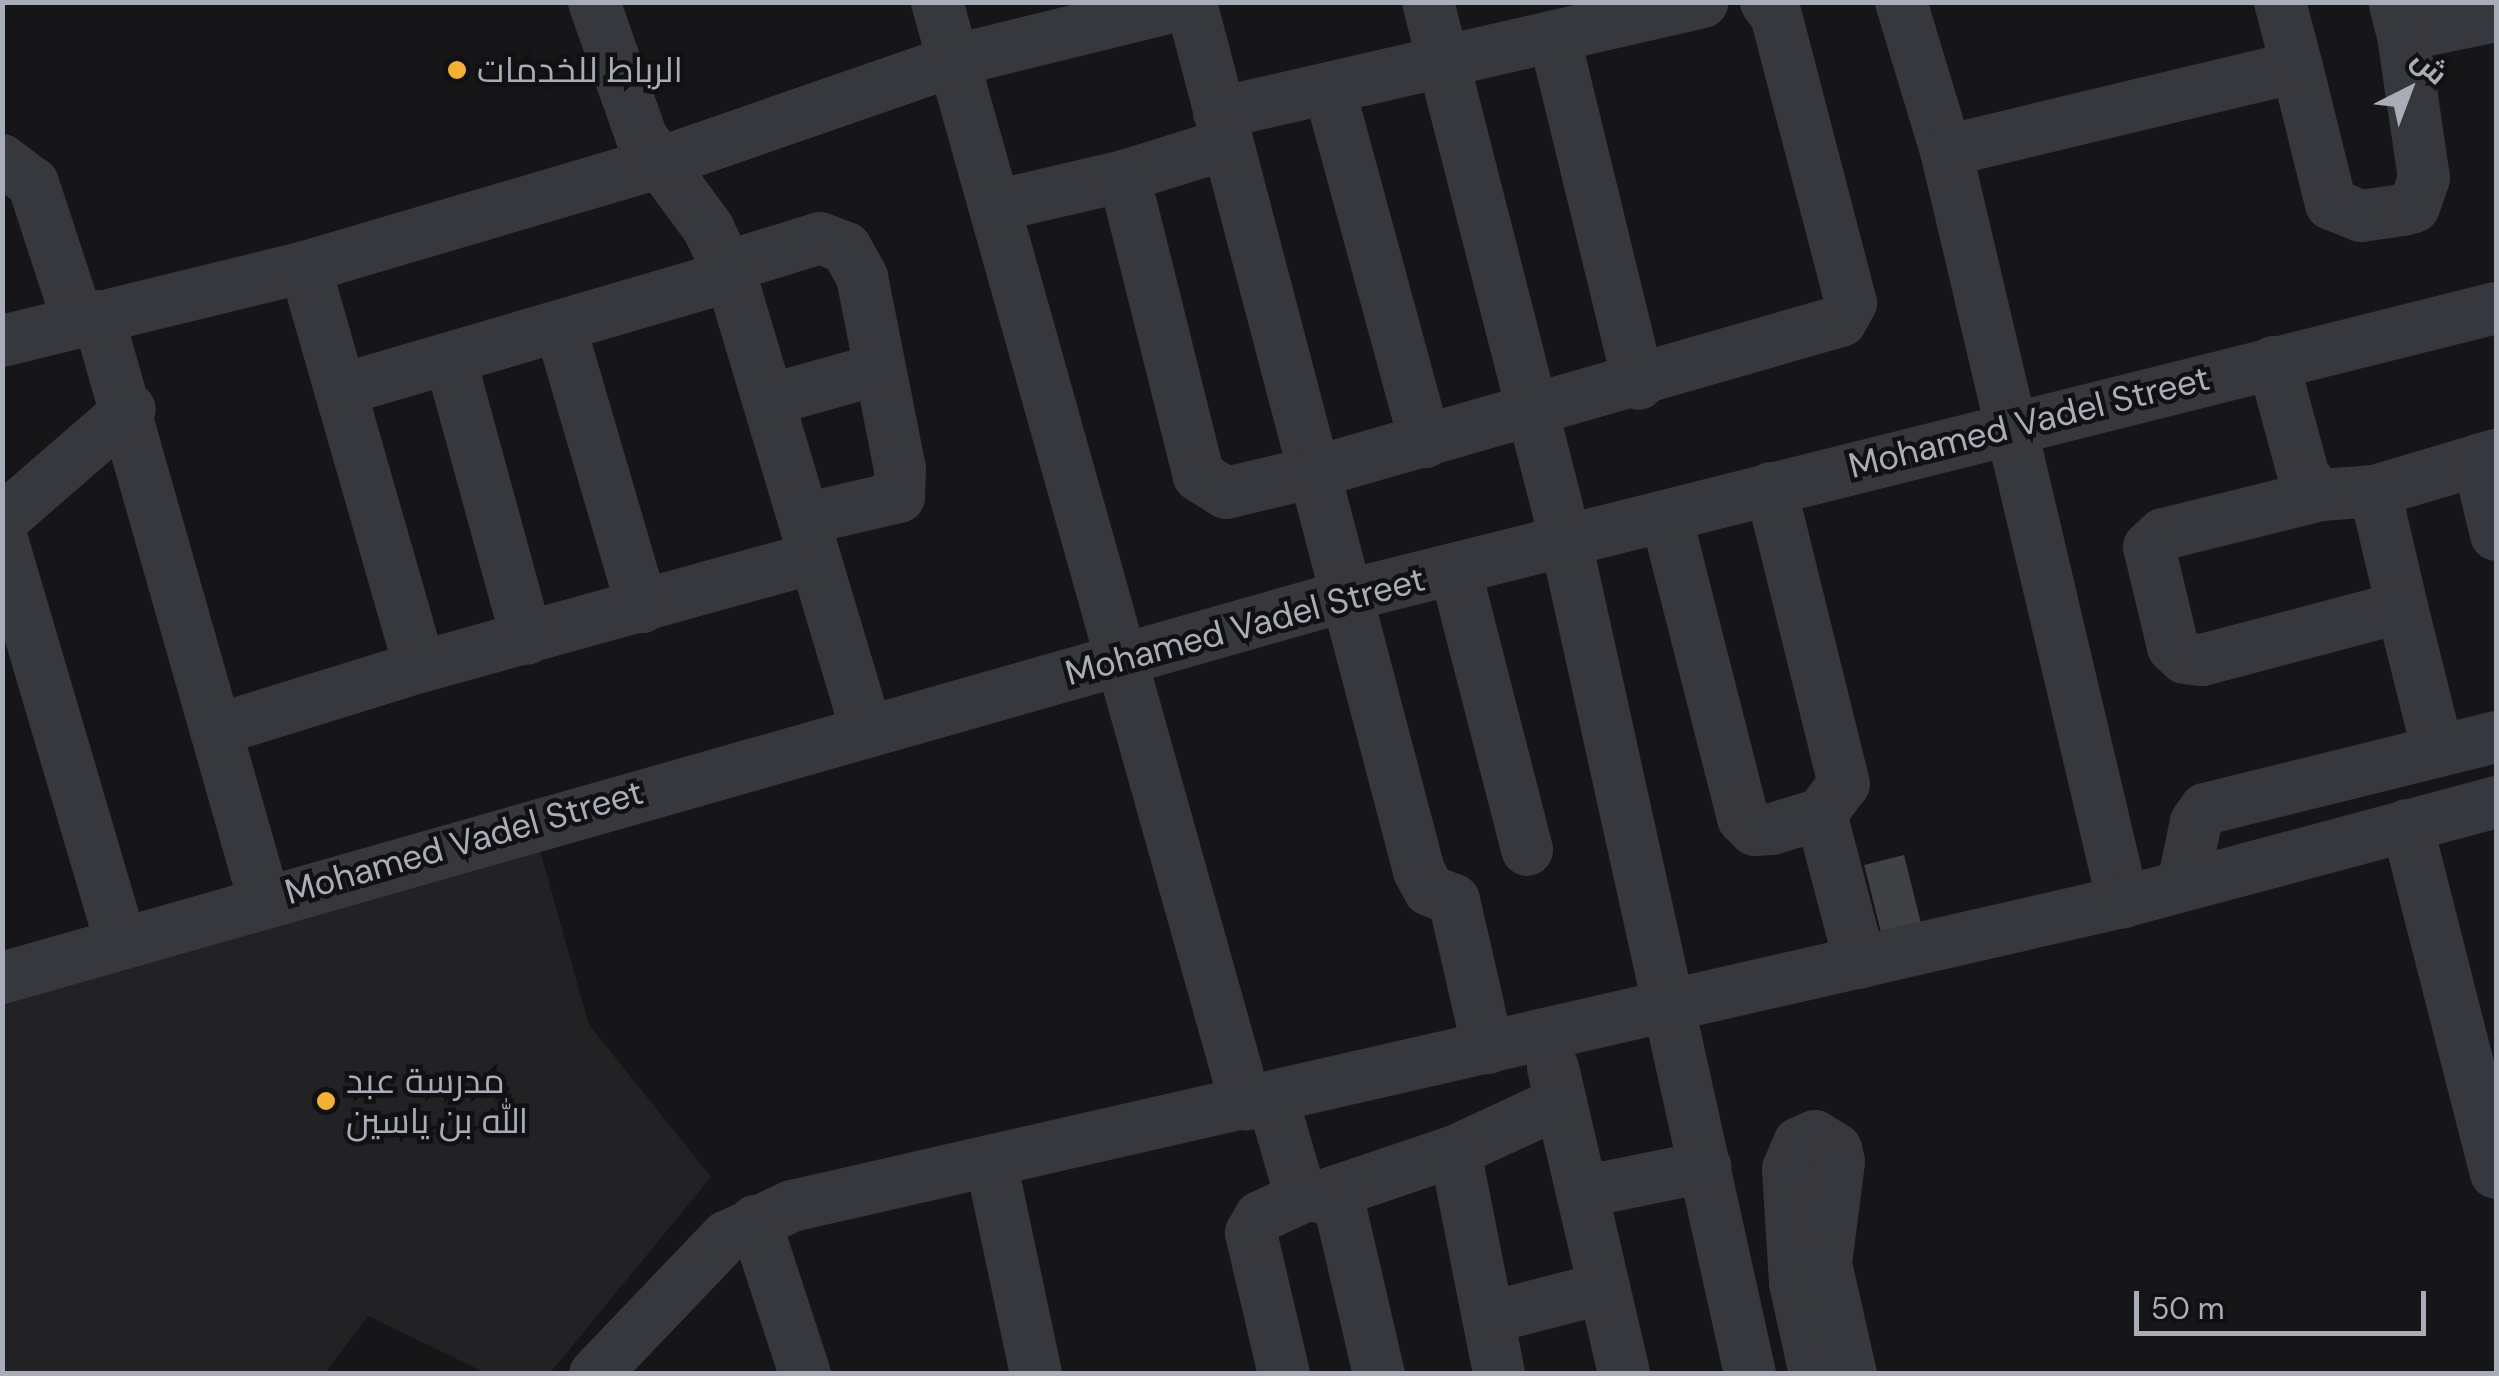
<!DOCTYPE html>
<html>
<head>
<meta charset="utf-8">
<style>
	body { margin:0 }
	#map { position:relative; width:2499px; height:1376px; overflow:hidden; background:#161618; font-family:"DM Sans",Cairo,sans-serif }
	div>[style] { position:absolute }
	[style*='--x'] { left:calc(var(--x)*1px); top:calc(var(--y)*1px); width:calc(var(--w)*1px); rotate:calc(var(--a)*1deg) }
	.built>* { inset:0; background:#222225 }
	.building>* { inset:0; background:#404145; transform-origin:0 0 }
	.minor>* { height:52px; margin:-26px; padding:0 26px; transform-origin:26px; border-radius:26px; background:#37383d }
	.dots>* { width:28px; height:28px; translate:-50% -50%; box-sizing:border-box; border:5px solid #111113; border-radius:50% }
	span { translate:-50% -50%; white-space:nowrap; text-align:center; line-height:1.15; -webkit-text-stroke:9px #111113; paint-order:stroke }
	.poi-label { font-size:35px; color:#a8adb8 }
	.left { translate:0 -50%; text-align:left }
	.street-label { font-size:35px; color:#a8adb8 }
	.frame { position:absolute; inset:0; border:5px solid #a8adb8; pointer-events:none }
	.north { position:absolute; left:2359px; top:40px; width:100px; height:100px; -webkit-text-stroke:8px #111113; paint-order:stroke; rotate:42deg; font-size:28px; font-weight:700; line-height:40px; text-align:center; color:#a8adb8 }
	.north::after { content:''; display:block; margin:auto; width:35px; height:45px; background:#a8adb8; clip-path:polygon(50% 0,100% 100%,50% 72%,0 100%) }
	.scale { position:absolute; left:2134px; top:1291px; width:292px; height:45px; box-sizing:border-box; border:5px solid #a8adb8; border-top:0; padding-left:12px; font-size:30px; line-height:35px; white-space:nowrap; color:#a8adb8; -webkit-text-stroke:8px #111113; paint-order:stroke }
</style>
</head>
<body>
<div id="map">
	<div class="built">
		<i style="clip-path:polygon(537px 840px,589px 1025px,711px 1177px,550px 1373px,486px 1373px,368px 1316px,325px 1373px,3px 1374px,3px 992px)"></i>
	</div>
	<div class="building">
		<i style="left:1904px;top:855px;width:77px;height:41px;rotate:76deg"></i>
	</div>
	<div class="minor">
		<i style="--x:594;--y:2;--w:144;--a:70.6"></i>
		<i style="--x:642;--y:138;--w:112;--a:53.7"></i>
		<i style="--x:708;--y:228;--w:53;--a:64.4"></i>
		<i style="--x:731;--y:276;--w:472;--a:73.4"></i>
		<i style="--x:937;--y:2;--w:1145;--a:74.34"></i>
		<i style="--x:1428;--y:2;--w:557;--a:75.66"></i>
		<i style="--x:1566;--y:542;--w:852;--a:77.53"></i>
		<i style="--x:1901;--y:2;--w:156;--a:73.2"></i>
		<i style="--x:1946;--y:151;--w:772;--a:76.74"></i>
		<i style="--x:1191;--y:3;--w:897;--a:75.28"></i>
		<i style="--x:1419;--y:871;--w:21;--a:62"></i>
		<i style="--x:1429;--y:890;--w:27;--a:22"></i>
		<i style="--x:1454;--y:900;--w:152;--a:77.1"></i>
		<i style="--x:2395;--y:4;--w:32;--a:76"></i>
		<i style="--x:2403;--y:35;--w:95;--a:-11.5"></i>
		<i style="--x:1554;--y:36;--w:358;--a:76.3"></i>
		<i style="--x:2297;--y:67;--w:141;--a:76.1"></i>
		<i style="--x:2331;--y:204;--w:32;--a:22"></i>
		<i style="--x:2361;--y:216;--w:42;--a:-8.1"></i>
		<i style="--x:2403;--y:210;--w:11;--a:-15"></i>
		<i style="--x:2414;--y:207;--w:31;--a:-71"></i>
		<i style="--x:2424;--y:178;--w:145;--a:-98.4"></i>
		<i style="--x:1329;--y:88;--w:367;--a:74.8"></i>
		<i style="--x:1219;--y:113;--w:496;--a:-12.9"></i>
		<i style="--x:1946;--y:151;--w:361;--a:-13.5"></i>
		<i style="--x:2297;--y:67;--w:67;--a:-104.7"></i>
		<i style="--x:2;--y:160;--w:39;--a:37"></i>
		<i style="--x:33;--y:183;--w:145;--a:71.9"></i>
		<i style="--x:1124;--y:176;--w:108;--a:-17.3"></i>
		<i style="--x:995;--y:206;--w:132;--a:-13.1"></i>
		<i style="--x:1124;--y:176;--w:309;--a:76"></i>
		<i style="--x:1199;--y:476;--w:32;--a:32"></i>
		<i style="--x:1226;--y:493;--w:91;--a:-13.3"></i>
		<i style="--x:1315;--y:472;--w:547;--a:-16.02"></i>
		<i style="--x:1841;--y:321;--w:21;--a:-61"></i>
		<i style="--x:1851;--y:303;--w:297;--a:-104.6"></i>
		<i style="--x:1776;--y:16;--w:17;--a:-126"></i>
		<i style="--x:305;--y:267;--w:416;--a:74"></i>
		<i style="--x:420;--y:667;--w:408;--a:-15.5"></i>
		<i style="--x:726;--y:267;--w:98;--a:-17.1"></i>
		<i style="--x:820;--y:238;--w:28;--a:21"></i>
		<i style="--x:846;--y:248;--w:33;--a:61"></i>
		<i style="--x:862;--y:277;--w:196;--a:78.8"></i>
		<i style="--x:900;--y:469;--w:28;--a:92"></i>
		<i style="--x:899;--y:497;--w:98;--a:167"></i>
		<i style="--x:98;--y:316;--w:607;--a:74.13"></i>
		<i style="--x:560;--y:326;--w:293;--a:73.7"></i>
		<i style="--x:2;--y:341;--w:312;--a:-13.7"></i>
		<i style="--x:305;--y:267;--w:369;--a:-16.4"></i>
		<i style="--x:659;--y:163;--w:314;--a:-19.1"></i>
		<i style="--x:956;--y:60;--w:243;--a:-13.8"></i>
		<i style="--x:450;--y:358;--w:291;--a:74.7"></i>
		<i style="--x:2273;--y:362;--w:119;--a:74.9"></i>
		<i style="--x:2304;--y:477;--w:25;--a:47"></i>
		<i style="--x:2321;--y:495;--w:54;--a:-4.2"></i>
		<i style="--x:2375;--y:491;--w:126;--a:-16.6"></i>
		<i style="--x:340;--y:390;--w:407;--a:-16.3"></i>
		<i style="--x:769;--y:400;--w:115;--a:-15.6"></i>
		<i style="--x:2478;--y:460;--w:77;--a:76.5"></i>
		<i style="--x:2321;--y:495;--w:163;--a:166.1"></i>
		<i style="--x:2163;--y:534;--w:19;--a:137"></i>
		<i style="--x:2149;--y:547;--w:103;--a:76.5"></i>
		<i style="--x:2173;--y:647;--w:16;--a:43"></i>
		<i style="--x:2185;--y:658;--w:17;--a:7"></i>
		<i style="--x:2202;--y:660;--w:207;--a:-14.8"></i>
		<i style="--x:2402;--y:607;--w:119;--a:-103.1"></i>
		<i style="--x:1666;--y:516;--w:312;--a:75.7"></i>
		<i style="--x:1743;--y:818;--w:17;--a:45"></i>
		<i style="--x:1755;--y:830;--w:17;--a:-3"></i>
		<i style="--x:1772;--y:829;--w:51;--a:-17"></i>
		<i style="--x:1821;--y:814;--w:38;--a:-53"></i>
		<i style="--x:1844;--y:784;--w:305;--a:-103.9"></i>
		<i style="--x:2;--y:520;--w:169;--a:-40.9"></i>
		<i style="--x:2;--y:539;--w:418;--a:73.6"></i>
		<i style="--x:1455;--y:569;--w:290;--a:75.6"></i>
		<i style="--x:2402;--y:607;--w:148;--a:76"></i>
		<i style="--x:216;--y:730;--w:214;--a:-17.2"></i>
		<i style="--x:1821;--y:814;--w:154;--a:75.3"></i>
		<i style="--x:2407;--y:825;--w:359;--a:75.7"></i>
		<i style="--x:2183;--y:884;--w:63;--a:-78.2"></i>
		<i style="--x:2196;--y:822;--w:16;--a:-55"></i>
		<i style="--x:2205;--y:809;--w:300;--a:-13.9"></i>
		<i style="--x:2;--y:978;--w:1400;--a:-15.87"></i>
		<i style="--x:1349;--y:595;--w:1182;--a:-14.05"></i>
		<i style="--x:1553;--y:1068;--w:314;--a:76.9"></i>
		<i style="--x:1272;--y:1097;--w:86;--a:73.9"></i>
		<i style="--x:1296;--y:1180;--w:19;--a:54"></i>
		<i style="--x:1307;--y:1195;--w:12;--a:9"></i>
		<i style="--x:1319;--y:1197;--w:144;--a:-18.7"></i>
		<i style="--x:1455;--y:1151;--w:117;--a:-24.8"></i>
		<i style="--x:1455;--y:1151;--w:227;--a:78.8"></i>
		<i style="--x:991;--y:1162;--w:217;--a:78"></i>
		<i style="--x:1582;--y:1192;--w:126;--a:-11.5"></i>
		<i style="--x:1337;--y:1194;--w:185;--a:76.9"></i>
		<i style="--x:755;--y:1221;--w:161;--a:71.9"></i>
		<i style="--x:1488;--y:1318;--w:120;--a:-14.5"></i>
		<i style="--x:595;--y:1374;--w:190;--a:-46.3"></i>
		<i style="--x:726;--y:1237;--w:73;--a:-25.2"></i>
		<i style="--x:792;--y:1206;--w:1365;--a:-12.87"></i>
		<i style="--x:2123;--y:902;--w:386;--a:-15"></i>
		<i style="--x:1284;--y:1374;--w:145;--a:-103.2"></i>
		<i style="--x:1251;--y:1233;--w:18;--a:-61"></i>
		<i style="--x:1260;--y:1217;--w:52;--a:-25.1"></i>
		<i style="--x:1815;--y:1374;--w:93;--a:-102.4"></i>
		<i style="--x:1795;--y:1283;--w:114;--a:-93.5"></i>
		<i style="--x:1788;--y:1169;--w:28;--a:-67"></i>
		<i style="--x:1799;--y:1143;--w:17;--a:-24"></i>
		<i style="--x:1815;--y:1136;--w:25;--a:32"></i>
		<i style="--x:1836;--y:1149;--w:13;--a:77"></i>
		<i style="--x:1839;--y:1162;--w:103;--a:97.3"></i>
		<i style="--x:1826;--y:1264;--w:113;--a:77.2"></i>
	</div>
	<div class="dots">
		<i style="left:457px;top:70px;background:#f2b134"></i>
		<i style="left:326px;top:1101px;background:#f2b134"></i>
	</div>
	<div class="poi-label">
		<span class="left" style="left:477px;top:70px">الرباط للخدمات</span>
		<span class="left" style="left:346px;top:1101px">مدرسة عبد<br>الله بن ياسين</span>
	</div>
	<div class="street-label">
		<span style="left:2029px;top:422px;rotate:-14deg">Mohamed Vadel Street</span>
		<span style="left:1245px;top:626px;rotate:-15deg">Mohamed Vadel Street</span>
		<span style="left:464px;top:842px;rotate:-16deg">Mohamed Vadel Street</span>
	</div>
	<div class="frame"></div>
	<div class="north">ش</div>
	<div class="scale">50 m</div>
</div>
</body>
</html>
